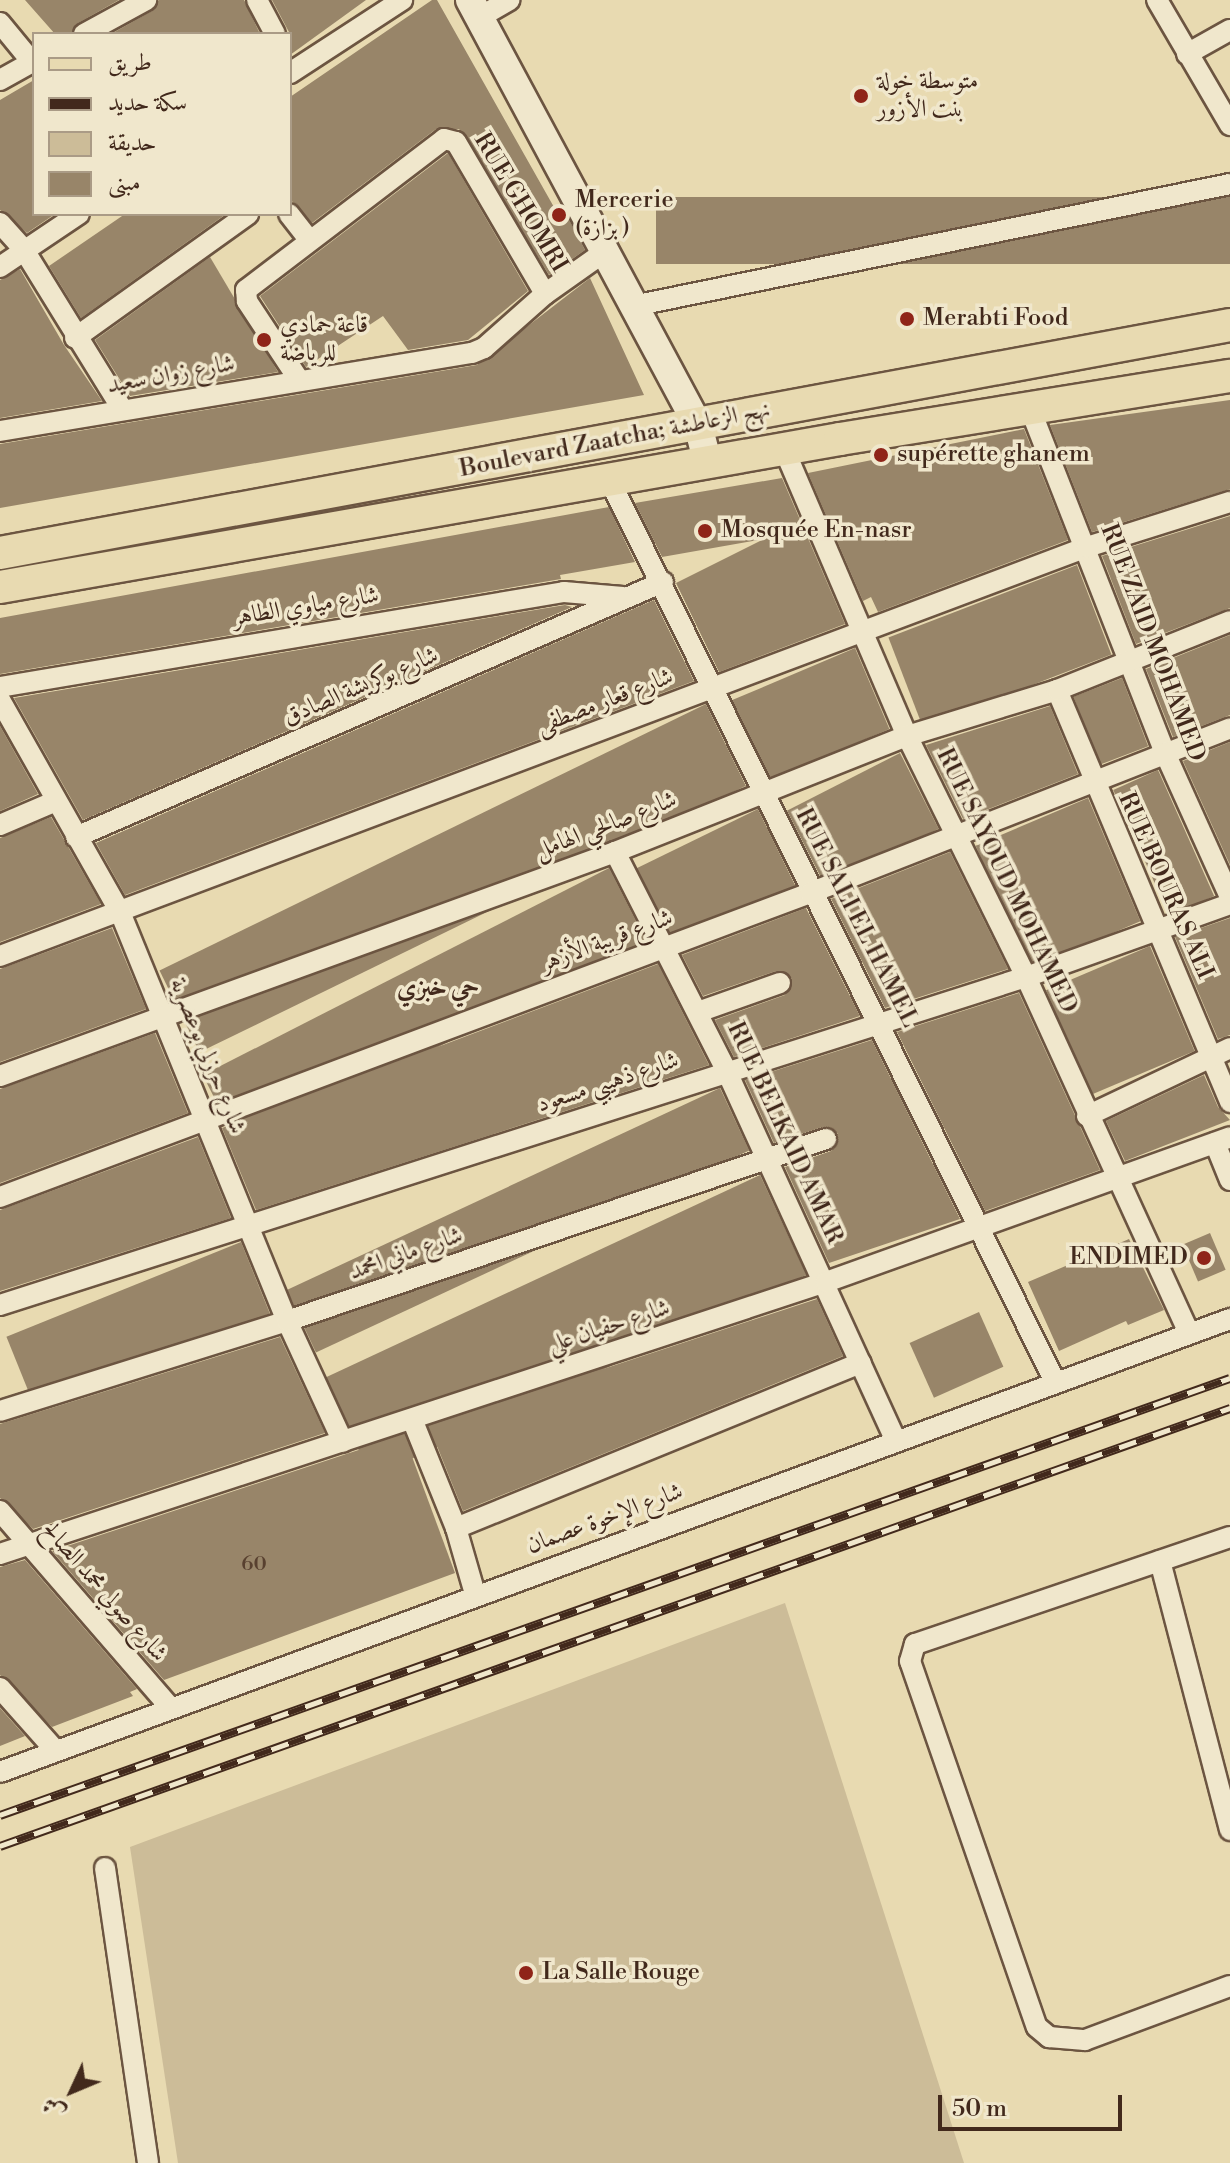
<!DOCTYPE html>
<html>
<head>
<meta charset="utf-8">
<style>
	body { margin:0 }
	#map { position:relative; width:1230px; height:2163px; overflow:hidden; background:#e8dab1; font-family:"Libre Bodoni",Amiri,serif }
	div>[style] { position:absolute }
	[style*='--x'] { left:calc(var(--x)*1px); top:calc(var(--y)*1px); width:calc(var(--w)*1px); rotate:calc(var(--a)*1deg) }
	.green>* { inset:0; background:#ccbc98 }
	.building>* { inset:0; background:#988569; transform-origin:0 0 }
	.roads { filter:drop-shadow(2px 0 #6c5541) drop-shadow(-2px 0 #6c5541) drop-shadow(0 2px #6c5541) drop-shadow(0 -2px #6c5541) }
	.street>* { height:20px; margin:-10px; padding:0 10px; transform-origin:10px; border-radius:10px; background:#f0e7cc }
	.secondary>* { height:28px; margin:-14px; padding:0 14px; transform-origin:14px; border-radius:14px; background:#f0e7cc }
	.primary>* { height:32px; margin:-16px; padding:0 16px; transform-origin:16px; border-radius:16px; background:#e8dab1 }
	.rail>* { height:9px; margin-top:-4.5px; transform-origin:0; background:repeating-linear-gradient(90deg,#f0e7cc 0 18px,#42291c 0 36px); box-sizing:border-box; border-block:2px solid #42291c }
	.dots>* { width:22px; height:22px; translate:-50% -50%; box-sizing:border-box; border:4px solid #f0e7cc; border-radius:50% }
	span { translate:-50% -50%; white-space:nowrap; text-align:center; line-height:1.15; -webkit-text-stroke:7px #f0e7cc; paint-order:stroke }
	.number-label { font-size:20px; color:#58402f }
	.number-label span { -webkit-text-stroke-width:0 }
	.poi-label { font-size:24px; color:#42291c }
	.left { translate:0 -50%; text-align:left }
	.right { translate:-100% -50%; text-align:right }
	.street-label { font-size:24px; color:#42291c }
	.neighbourhood-label { font-size:26px; color:#42291c; font-weight:700 }
	.legend { position:absolute; left:32px; top:32px; width:260px; height:184px; box-sizing:border-box; background:#f0e7cc; border:2px solid #aa9b86; margin:0; padding:10px 14px; list-style:none; font-size:24px; color:#42291c }
	.legend li { display:flex; align-items:center; gap:16px; height:40px }
	.legend b { width:40px; border:2px solid #aa9b86 }
	.north { position:absolute; left:32px; top:2051px; width:80px; height:80px; -webkit-text-stroke:6px #f0e7cc; paint-order:stroke; rotate:226deg; font-size:22px; font-weight:700; line-height:32px; text-align:center; color:#42291c }
	.north::after { content:''; display:block; margin:auto; width:28px; height:36px; background:#42291c; clip-path:polygon(50% 0,100% 100%,50% 72%,0 100%) }
	.scale { position:absolute; left:938px; top:2095px; width:184px; height:36px; box-sizing:border-box; border:4px solid #42291c; border-top:0; padding-left:10px; font-size:24px; line-height:28px; white-space:nowrap; color:#42291c; -webkit-text-stroke:6px #f0e7cc; paint-order:stroke }
</style>
</head>
<body>
<div id="map">
	<div class="green">
		<i style="clip-path:polygon(785px 1603px,964px 2163px,178px 2163px,130px 1847px)"></i>
	</div>
	<div class="building">
		<i style="clip-path:polygon(25px 0,119px 0,78px 23px,71px 34px,55px 34px)"></i>
		<i style="clip-path:polygon(159px 0,244px 0,260px 34px,111px 34px,152px 11px)"></i>
		<i style="clip-path:polygon(272px 0,366px 0,290px 55px,290px 34px)"></i>
		<i style="clip-path:polygon(432px 0,437px 0,559px 216px,565px 212px,585px 250px,549px 275px,459px 129px,436px 129px,312px 223px,290px 199px,290px 97px)"></i>
		<i style="clip-path:polygon(34px 80px,34px 214px,55px 214px,27px 233px,0 210px,0 100px)"></i>
		<i style="clip-path:polygon(448px 153px,528px 291px,468px 340px,408px 350px,383px 316px,306px 367px,260px 296px)"></i>
		<i style="left:1230px;top:197px;width:67px;height:574px;rotate:90deg"></i>
		<i style="clip-path:polygon(125px 214px,226px 214px,81px 318px,49px 266px)"></i>
		<i style="clip-path:polygon(210px 257px,278px 372px,130px 396px,95px 340px)"></i>
		<i style="clip-path:polygon(20px 269px,64px 345px,102px 401px,0 418px,0 280px)"></i>
		<i style="clip-path:polygon(590px 278px,644px 395px,0 508px,0 444px,477px 365px)"></i>
		<i style="clip-path:polygon(1230px 400px,1230px 489px,1092px 532px,1050px 425px)"></i>
		<i style="clip-path:polygon(1024px 429px,1068px 540px,878px 612px,871px 597px,863px 601px,808px 473px)"></i>
		<i style="clip-path:polygon(782px 478px,845px 624px,719px 672px,676px 583px,764px 539px,662px 557px,635px 503px)"></i>
		<i style="clip-path:polygon(609px 507px,635px 562px,560px 575px,561px 579px,0 674px,0 618px)"></i>
		<i style="clip-path:polygon(1230px 516px,1230px 608px,1136px 644px,1102px 556px)"></i>
		<i style="left:1077px;top:565px;width:96px;height:202px;rotate:69deg"></i>
		<i style="clip-path:polygon(654px 600px,694px 681px,125px 895px,96px 843px)"></i>
		<i style="clip-path:polygon(565px 605px,572px 607px,83px 820px,14px 698px)"></i>
		<i style="clip-path:polygon(1230px 635px,1230px 715px,1173px 737px,1146px 669px)"></i>
		<i style="left:855px;top:648px;width:88px;height:134px;rotate:67deg"></i>
		<i style="left:1122px;top:678px;width:73px;height:52px;rotate:69deg"></i>
		<i style="left:706px;top:704px;width:91px;height:608px;rotate:64deg"></i>
		<i style="clip-path:polygon(1050px 706px,1078px 774px,963px 819px,926px 745px)"></i>
		<i style="clip-path:polygon(0 726px,38px 794px,0 811px)"></i>
		<i style="clip-path:polygon(1230px 742px,1230px 865px,1183px 761px)"></i>
		<i style="left:900px;top:753px;width:85px;height:127px;rotate:63deg"></i>
		<i style="left:1158px;top:770px;width:138px;height:49px;rotate:66deg"></i>
		<i style="left:1088px;top:798px;width:134px;height:122px;rotate:67deg"></i>
		<i style="left:758px;top:809px;width:85px;height:135px;rotate:64deg"></i>
		<i style="clip-path:polygon(51px 817px,101px 904px,0 942px,0 838px)"></i>
		<i style="clip-path:polygon(950px 852px,1008px 969px,885px 1008px,831px 899px)"></i>
		<i style="left:609px;top:868px;width:82px;height:456px;rotate:63deg"></i>
		<i style="clip-path:polygon(806px 908px,860px 1016px,734px 1057px,715px 1020px,785px 995px,792px 978px,776px 971px,703px 996px,682px 955px)"></i>
		<i style="clip-path:polygon(1230px 918px,1230px 1035px,1218px 1039px,1175px 937px)"></i>
		<i style="clip-path:polygon(112px 928px,146px 1009px,0 1062px,0 969px)"></i>
		<i style="left:1150px;top:946px;width:114px;height:113px;rotate:67deg"></i>
		<i style="clip-path:polygon(658px 964px,709px 1065px,256px 1210px,222px 1128px)"></i>
		<i style="clip-path:polygon(1019px 993px,1100px 1170px,985px 1211px,897px 1032px)"></i>
		<i style="clip-path:polygon(155px 1033px,188px 1113px,0 1183px,0 1089px)"></i>
		<i style="clip-path:polygon(872px 1040px,960px 1219px,829px 1263px,785px 1167px,831px 1151px,838px 1134px,823px 1127px,774px 1143px,745px 1080px)"></i>
		<i style="clip-path:polygon(1204px 1075px,1218px 1107px,1230px 1120px,1125px 1161px,1106px 1121px)"></i>
		<i style="left:720px;top:1088px;width:69px;height:478px;rotate:65deg"></i>
		<i style="clip-path:polygon(198px 1137px,231px 1218px,0 1291px,0 1210px)"></i>
		<i style="left:760px;top:1175px;width:110px;height:480px;rotate:65deg"></i>
		<i style="left:1210px;top:1233px;width:40px;height:30px;rotate:67deg"></i>
		<i style="clip-path:polygon(1129px 1239px,1164px 1310px,1128px 1325px,1126px 1321px,1059px 1351px,1028px 1282px)"></i>
		<i style="left:241px;top:1242px;width:77px;height:253px;rotate:68deg"></i>
		<i style="clip-path:polygon(817px 1299px,843px 1356px,463px 1511px,429px 1426px)"></i>
		<i style="left:979px;top:1312px;width:60px;height:76px;rotate:66deg"></i>
		<i style="clip-path:polygon(280px 1337px,325px 1433px,33px 1529px,0 1498px,0 1424px)"></i>
		<i style="clip-path:polygon(404px 1435px,455px 1573px,164px 1680px,52px 1551px)"></i>
		<i style="clip-path:polygon(25px 1560px,137px 1689px,130px 1692px,133px 1696px,52px 1727px,0 1675px,0 1567px)"></i>
		<i style="clip-path:polygon(0 1708px,25px 1736px,0 1746px)"></i>
	</div>
	<div class="roads">
		<div class="street">
			<i style="--x:257;--y:0;--w:38;--a:62"></i>
			<i style="--x:1157;--y:0;--w:145;--a:59.7"></i>
			<i style="--x:480;--y:17;--w:34;--a:-30"></i>
			<i style="--x:0;--y:23;--w:50;--a:50.6"></i>
			<i style="--x:84;--y:34;--w:71;--a:-28.7"></i>
			<i style="--x:1187;--y:54;--w:49;--a:-29.2"></i>
			<i style="--x:290;--y:73;--w:134;--a:-33.1"></i>
			<i style="--x:0;--y:80;--w:39;--a:-29"></i>
			<i style="--x:289;--y:214;--w:33;--a:52"></i>
			<i style="--x:0;--y:223;--w:36;--a:48"></i>
			<i style="--x:24;--y:250;--w:188;--a:58.3"></i>
			<i style="--x:0;--y:267;--w:95;--a:-33.9"></i>
			<i style="--x:633;--y:306;--w:609;--a:-11.55"></i>
			<i style="--x:75;--y:338;--w:213;--a:-35.6"></i>
			<i style="--x:299;--y:380;--w:95;--a:-123.4"></i>
			<i style="--x:247;--y:301;--w:11;--a:-95"></i>
			<i style="--x:246;--y:290;--w:249;--a:-37.3"></i>
			<i style="--x:444;--y:139;--w:12;--a:14"></i>
			<i style="--x:456;--y:142;--w:176;--a:59.6"></i>
			<i style="--x:1029;--y:406;--w:373;--a:68.6"></i>
			<i style="--x:1165;--y:753;--w:158;--a:65.7"></i>
			<i style="--x:0;--y:431;--w:478;--a:-9.4"></i>
			<i style="--x:472;--y:353;--w:13;--a:-23"></i>
			<i style="--x:484;--y:348;--w:81;--a:-41.5"></i>
			<i style="--x:545;--y:294;--w:71;--a:-35.3"></i>
			<i style="--x:784;--y:449;--w:312;--a:66.8"></i>
			<i style="--x:907;--y:736;--w:269;--a:63.7"></i>
			<i style="--x:1026;--y:977;--w:392;--a:65.4"></i>
			<i style="--x:609;--y:479;--w:1007;--a:63.71"></i>
			<i style="--x:0;--y:687;--w:572;--a:-9.56"></i>
			<i style="--x:564;--y:592;--w:59;--a:4.8"></i>
			<i style="--x:1057;--y:690;--w:447;--a:67.2"></i>
			<i style="--x:0;--y:700;--w:244;--a:60.5"></i>
			<i style="--x:120;--y:912;--w:442;--a:67.8"></i>
			<i style="--x:287;--y:1321;--w:133;--a:65.2"></i>
			<i style="--x:0;--y:825;--w:61;--a:-23.2"></i>
			<i style="--x:76;--y:837;--w:640;--a:-23.48"></i>
			<i style="--x:615;--y:852;--w:247;--a:63"></i>
			<i style="--x:727;--y:1072;--w:406;--a:65.4"></i>
			<i style="--x:0;--y:956;--w:1161;--a:-20.62"></i>
			<i style="--x:1087;--y:547;--w:150;--a:-17.5"></i>
			<i style="--x:698;--y:1012;--w:87;--a:-19.5"></i>
			<i style="--x:0;--y:1076;--w:655;--a:-20.01"></i>
			<i style="--x:615;--y:852;--w:314;--a:-21.7"></i>
			<i style="--x:907;--y:736;--w:157;--a:-17"></i>
			<i style="--x:1057;--y:690;--w:186;--a:-21.7"></i>
			<i style="--x:1087;--y:1116;--w:158;--a:-25.4"></i>
			<i style="--x:1215;--y:1143;--w:40;--a:68"></i>
			<i style="--x:0;--y:1197;--w:865;--a:-20.57"></i>
			<i style="--x:810;--y:893;--w:451;--a:-21.4"></i>
			<i style="--x:0;--y:1305;--w:1077;--a:-17.73"></i>
			<i style="--x:1026;--y:977;--w:217;--a:-19.7"></i>
			<i style="--x:0;--y:1411;--w:301;--a:-17.4"></i>
			<i style="--x:287;--y:1321;--w:569;--a:-18.66"></i>
			<i style="--x:412;--y:1419;--w:118;--a:68"></i>
			<i style="--x:456;--y:1528;--w:69;--a:73.9"></i>
			<i style="--x:0;--y:1511;--w:259;--a:49.1"></i>
			<i style="--x:456;--y:1528;--w:437;--a:-22.2"></i>
			<i style="--x:1230;--y:1537;--w:333;--a:161.2"></i>
			<i style="--x:915;--y:1644;--w:18;--a:106"></i>
			<i style="--x:910;--y:1661;--w:387;--a:70.9"></i>
			<i style="--x:1037;--y:2027;--w:16;--a:40"></i>
			<i style="--x:1049;--y:2037;--w:36;--a:5"></i>
			<i style="--x:1085;--y:2040;--w:155;--a:-20.4"></i>
			<i style="--x:0;--y:1554;--w:870;--a:-18.23"></i>
			<i style="--x:826;--y:1282;--w:429;--a:-19.7"></i>
			<i style="--x:1160;--y:1561;--w:278;--a:75.4"></i>
			<i style="--x:0;--y:1688;--w:84;--a:48.4"></i>
			<i style="--x:0;--y:1772;--w:1311;--a:-20.22"></i>
			<i style="--x:105;--y:1868;--w:298;--a:81.7"></i>
		</div>
		<div class="secondary">
			<i style="--x:470;--y:0;--w:482;--a:61.8"></i>
			<i style="--x:698;--y:425;--w:40;--a:75.6"></i>
		</div>
		<div class="primary">
			<i style="--x:0;--y:553;--w:1251;--a:-10.5"></i>
			<i style="--x:0;--y:587;--w:853;--a:-9.99"></i>
			<i style="--x:840;--y:439;--w:395;--a:-9.2"></i>
		</div>
	</div>
	<div class="rail">
		<i style="--x:0;--y:1815;--w:1305;--a:-19.56"></i>
		<i style="--x:0;--y:1846;--w:1306;--a:-19.6"></i>
	</div>
	<div class="dots">
		<i style="left:861px;top:96px;background:#8f2418"></i>
		<i style="left:559px;top:215px;background:#8f2418"></i>
		<i style="left:907px;top:319px;background:#8f2418"></i>
		<i style="left:264px;top:340px;background:#8f2418"></i>
		<i style="left:881px;top:455px;background:#8f2418"></i>
		<i style="left:705px;top:531px;background:#8f2418"></i>
		<i style="left:1204px;top:1258px;background:#8f2418"></i>
		<i style="left:526px;top:1973px;background:#8f2418"></i>
	</div>
	<div class="number-label">
		<span style="left:254px;top:1564px">60</span>
	</div>
	<div class="poi-label">
		<span class="left" style="left:877px;top:96px">متوسطة خولة<br>بنت الأزور</span>
		<span class="left" style="left:575px;top:215px">Mercerie<br>(بزازة )</span>
		<span class="left" style="left:923px;top:319px">Merabti Food</span>
		<span class="left" style="left:280px;top:340px">قاعة حمادي<br>للرياضة</span>
		<span class="left" style="left:897px;top:455px">supérette ghanem</span>
		<span class="left" style="left:721px;top:531px">Mosquée En-nasr</span>
		<span class="right" style="left:1188px;top:1258px">ENDIMED</span>
		<span class="left" style="left:542px;top:1973px">La Salle Rouge</span>
	</div>
	<div class="street-label">
		<span style="left:520px;top:203px;rotate:59deg">RUE GHOMRI</span>
		<span style="left:171px;top:375px;rotate:-10deg">شارع زوان سعيد</span>
		<span style="left:615px;top:440px;rotate:-11deg">Boulevard Zaatcha; نهج الزعاطشة</span>
		<span style="left:306px;top:607px;rotate:-9deg">شارع مياوي الطاهر</span>
		<span style="left:1152px;top:643px;rotate:69deg">RUE ZAID MOHAMED</span>
		<span style="left:361px;top:687px;rotate:-23deg">شارع بوكريشة الصادق</span>
		<span style="left:605px;top:702px;rotate:-21deg">شارع قعار مصطفى</span>
		<span style="left:606px;top:826px;rotate:-21deg">شارع صالحي الهامل</span>
		<span style="left:1006px;top:881px;rotate:64deg">RUE SAYOUD MOHAMED</span>
		<span style="left:1165px;top:886px;rotate:66deg">RUE BOURAS ALI</span>
		<span style="left:856px;top:918px;rotate:63deg">RUE SALI EL HAMEL</span>
		<span style="left:607px;top:941px;rotate:-20deg">شارع قريبة الأزهر</span>
		<span style="left:207px;top:1056px;rotate:68deg">شارع حرزلي بوعصرية</span>
		<span style="left:608px;top:1083px;rotate:-18deg">شارع ذهيبي مسعود</span>
		<span style="left:784px;top:1133px;rotate:65deg">RUE BELKAID AMAR</span>
		<span style="left:406px;top:1254px;rotate:-19deg">شارع ماني امحمد</span>
		<span style="left:609px;top:1327px;rotate:-18deg">شارع حفيان علي</span>
		<span style="left:605px;top:1519px;rotate:-20deg">شارع الإخوة عصمان</span>
		<span style="left:104px;top:1592px;rotate:49deg">شارع صولي محمد الصالح</span>
	</div>
	<div class="neighbourhood-label">
		<span style="left:438px;top:988px">حي خبزي</span>
	</div>
	<ul class="legend">
	<li><b style="height:10px;background:#e8dab1"></b>طريق</li>
	<li><b style="height:10px;background:#42291c"></b>سكة حديد</li>
	<li><b style="height:22px;background:#ccbc98"></b>حديقة</li>
	<li><b style="height:22px;background:#988569"></b>مبنى</li>
	</ul>
	<div class="north">ش</div>
	<div class="scale">50 m</div>
</div>
</body>
</html>
